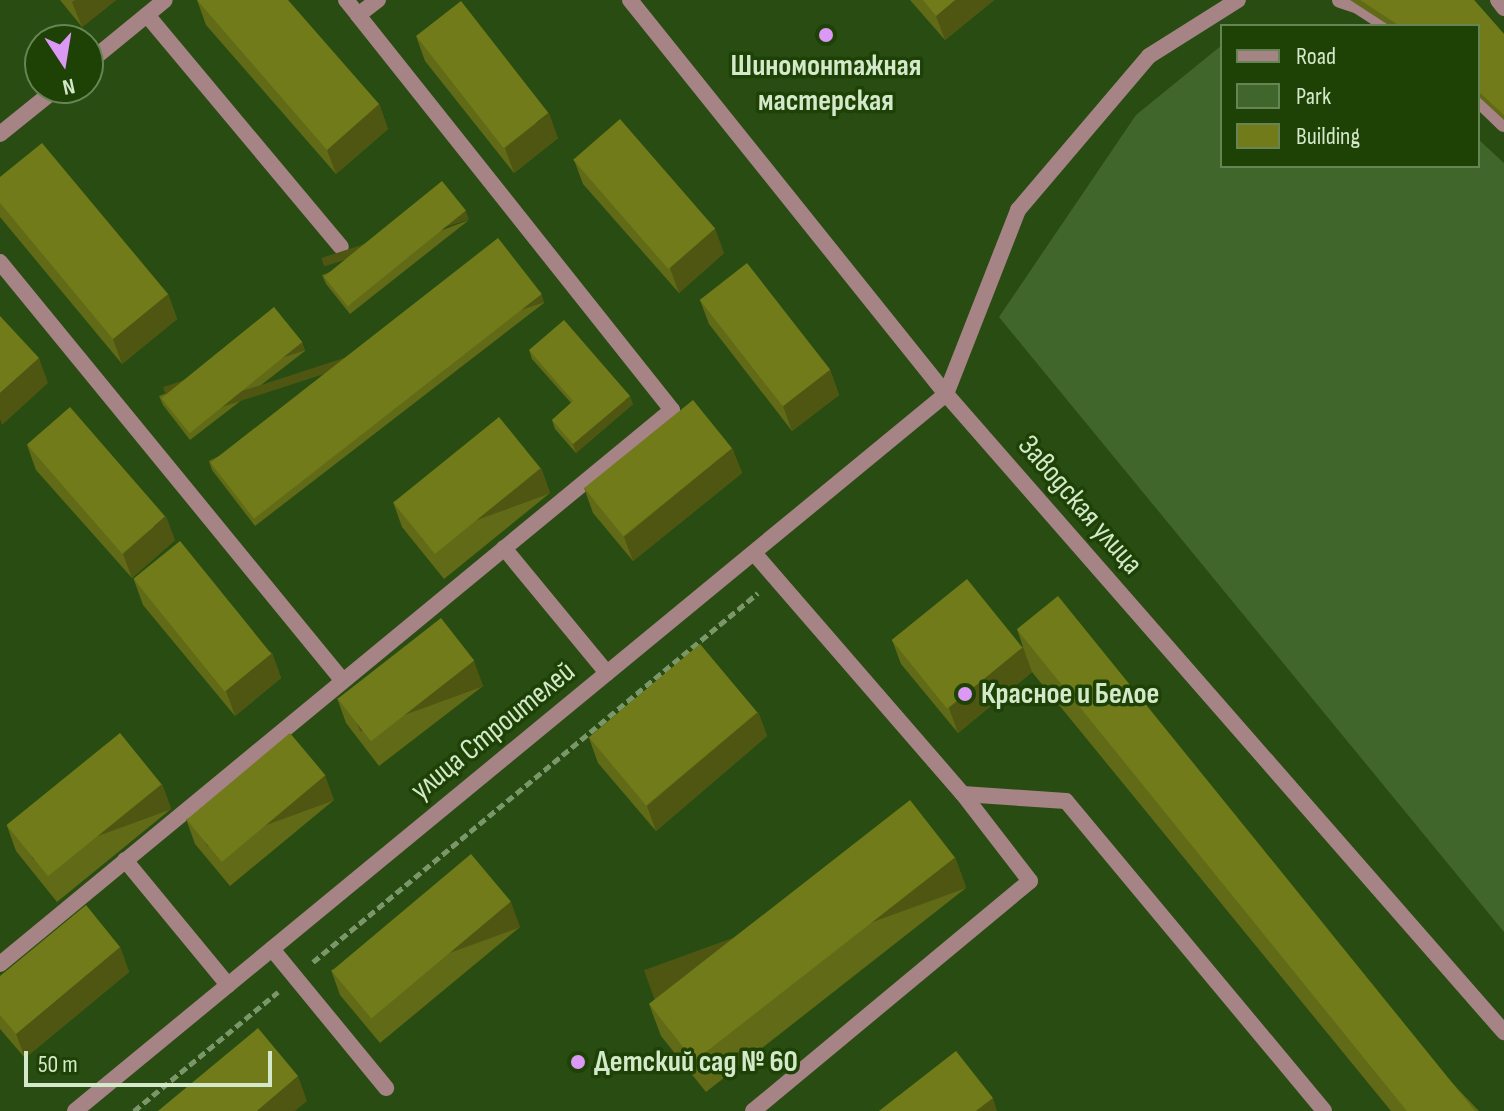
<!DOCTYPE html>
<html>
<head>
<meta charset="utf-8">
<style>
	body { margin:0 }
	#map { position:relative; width:1504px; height:1111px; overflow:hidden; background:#294c13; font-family:"Sofia Sans Condensed",sans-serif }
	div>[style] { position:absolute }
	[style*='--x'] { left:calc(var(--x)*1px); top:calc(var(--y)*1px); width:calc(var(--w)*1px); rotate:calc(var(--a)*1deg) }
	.green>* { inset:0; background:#40662c }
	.path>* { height:5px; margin-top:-2.5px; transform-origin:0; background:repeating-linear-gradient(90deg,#7b976a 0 8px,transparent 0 12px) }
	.lane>* { height:16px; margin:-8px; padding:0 8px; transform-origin:8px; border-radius:8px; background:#a68385 }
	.street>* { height:16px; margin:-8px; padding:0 8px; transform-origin:8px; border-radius:8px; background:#a68385 }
	.wall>* { inset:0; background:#616a16 }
	.shaded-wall>* { inset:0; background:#4f5612; transform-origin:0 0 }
	.building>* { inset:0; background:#717b19; transform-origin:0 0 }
	.dots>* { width:22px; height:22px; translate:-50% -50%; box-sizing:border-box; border:4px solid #1e4105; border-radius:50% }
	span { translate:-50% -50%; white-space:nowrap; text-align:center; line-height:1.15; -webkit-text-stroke:7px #1e4105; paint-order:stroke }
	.poi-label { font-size:30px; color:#d4e9ca; font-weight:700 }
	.left { translate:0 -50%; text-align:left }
	.street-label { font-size:30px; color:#d4e9ca }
	.legend { position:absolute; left:1220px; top:24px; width:260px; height:144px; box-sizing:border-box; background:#1e4105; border:2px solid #678454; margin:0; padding:10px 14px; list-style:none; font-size:24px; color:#d4e9ca }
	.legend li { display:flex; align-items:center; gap:16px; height:40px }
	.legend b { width:40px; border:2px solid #678454 }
	.north { position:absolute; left:24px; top:24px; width:80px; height:80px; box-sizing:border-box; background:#1e4105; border:2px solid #678454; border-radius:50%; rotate:168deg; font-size:22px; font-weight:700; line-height:32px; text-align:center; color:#d4e9ca }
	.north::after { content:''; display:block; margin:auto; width:28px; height:36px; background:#db99f5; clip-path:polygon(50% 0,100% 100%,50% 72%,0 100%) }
	.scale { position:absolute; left:24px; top:1051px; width:248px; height:36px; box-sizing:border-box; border:4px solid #d4e9ca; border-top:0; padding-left:10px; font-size:24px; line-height:28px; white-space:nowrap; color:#d4e9ca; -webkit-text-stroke:6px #1e4105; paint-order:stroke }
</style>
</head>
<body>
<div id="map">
	<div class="green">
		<i style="clip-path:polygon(1222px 45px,1222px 166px,1478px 166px,1478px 139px,1504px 163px,1504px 932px,999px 317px,1136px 115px)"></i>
	</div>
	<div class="path">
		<i style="--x:313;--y:962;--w:578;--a:-39.67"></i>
		<i style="--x:134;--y:1111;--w:187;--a:-39.6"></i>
	</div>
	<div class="lane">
		<i style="--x:346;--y:0;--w:19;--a:51"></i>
		<i style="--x:1498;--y:0;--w:10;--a:53"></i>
		<i style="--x:147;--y:15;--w:302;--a:50.1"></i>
		<i style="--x:88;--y:63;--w:99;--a:-39.3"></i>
		<i style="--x:0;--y:134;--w:73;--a:-38.9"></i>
		<i style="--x:0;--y:262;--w:541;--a:50.7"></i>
		<i style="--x:504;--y:548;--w:162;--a:50.5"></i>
		<i style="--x:754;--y:553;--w:319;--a:49.1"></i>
		<i style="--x:963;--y:794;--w:103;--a:3.9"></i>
		<i style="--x:1066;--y:801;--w:403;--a:50.2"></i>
		<i style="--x:125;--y:860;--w:162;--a:50.5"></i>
		<i style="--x:272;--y:949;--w:180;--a:50.6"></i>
		<i style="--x:0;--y:964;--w:871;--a:-39.5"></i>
		<i style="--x:672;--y:410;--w:505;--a:-128.48"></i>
		<i style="--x:358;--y:15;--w:25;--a:-37"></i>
		<i style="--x:753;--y:1111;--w:360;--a:-39.7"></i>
		<i style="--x:1030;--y:881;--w:110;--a:-127.6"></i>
	</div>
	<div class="street">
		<i style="--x:630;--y:0;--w:505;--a:51.27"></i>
		<i style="--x:946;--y:394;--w:848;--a:48.83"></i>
		<i style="--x:1340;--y:0;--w:19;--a:18"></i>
		<i style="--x:1358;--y:6;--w:37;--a:33"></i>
		<i style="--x:1478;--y:99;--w:36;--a:44"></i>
		<i style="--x:75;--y:1111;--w:1128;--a:-39.46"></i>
		<i style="--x:946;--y:394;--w:198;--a:-68.6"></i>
		<i style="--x:1018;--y:210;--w:202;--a:-49.6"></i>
		<i style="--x:1149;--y:56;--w:105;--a:-32.2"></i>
	</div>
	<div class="wall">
		<i style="clip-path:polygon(60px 0,116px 0,82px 27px)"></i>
		<i style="clip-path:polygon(197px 0,379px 104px,388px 129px,336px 174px,206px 25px)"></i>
		<i style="clip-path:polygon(910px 0,994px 0,945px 40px)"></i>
		<i style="clip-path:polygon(1350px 0,1474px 0,1504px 34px,1504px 120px,1478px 96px,1478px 26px,1390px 26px)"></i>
		<i style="clip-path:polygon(416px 36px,558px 138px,514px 173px,425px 61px)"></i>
		<i style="clip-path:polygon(574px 160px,724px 253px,679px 293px,583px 184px)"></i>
		<i style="clip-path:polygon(0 177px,168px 294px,177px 319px,122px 364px,0 217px)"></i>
		<i style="clip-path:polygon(469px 220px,350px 314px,326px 284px,322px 275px)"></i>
		<i style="clip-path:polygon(541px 294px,544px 303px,255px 526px,212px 470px,209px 461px)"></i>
		<i style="clip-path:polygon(700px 300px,830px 370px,839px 395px,792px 431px,709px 324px)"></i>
		<i style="clip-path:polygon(302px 342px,305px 351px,190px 440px,163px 405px,159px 396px)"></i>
		<i style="clip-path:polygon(529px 350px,633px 404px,576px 453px,555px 429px,552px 420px,571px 403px,532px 359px)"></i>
		<i style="clip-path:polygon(27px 445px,175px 540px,132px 578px,36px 470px)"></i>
		<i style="clip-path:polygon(732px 448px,742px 473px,633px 561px,593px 513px,584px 488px)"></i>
		<i style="clip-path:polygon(541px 468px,550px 493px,444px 579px,402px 527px,393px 502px)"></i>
		<i style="clip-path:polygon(134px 580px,272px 653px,281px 678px,235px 716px,143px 605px)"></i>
		<i style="clip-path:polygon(1017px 629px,1479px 1111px,1391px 1111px,1032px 672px,958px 733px,901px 664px,892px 640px,1023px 647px)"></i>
		<i style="clip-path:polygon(483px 686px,379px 766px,346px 723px,337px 698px)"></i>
		<i style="clip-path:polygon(758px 712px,767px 736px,656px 831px,598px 763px,589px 738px)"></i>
		<i style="clip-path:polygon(162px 784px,171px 809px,57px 902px,16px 851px,7px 826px)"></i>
		<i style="clip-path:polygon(334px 800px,230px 886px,195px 844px,186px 819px)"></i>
		<i style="clip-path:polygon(955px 857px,966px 888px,706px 1092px,661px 1036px,649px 1004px)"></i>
		<i style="clip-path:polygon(520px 927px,380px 1043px,340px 995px,331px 970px)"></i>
		<i style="clip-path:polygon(120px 947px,129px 972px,25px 1058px,0 1029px,0 976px)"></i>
	</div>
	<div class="shaded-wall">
		<i style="clip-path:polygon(75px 0,116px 0,82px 27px,72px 2px)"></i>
		<i style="clip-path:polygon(955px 0,994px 0,945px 40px,936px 16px)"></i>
		<i style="clip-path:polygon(379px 104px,388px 129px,336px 174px,327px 150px)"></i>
		<i style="clip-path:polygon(549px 113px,558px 138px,514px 173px,505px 148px)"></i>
		<i style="left:466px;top:211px;width:9px;height:152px;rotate:72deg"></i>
		<i style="clip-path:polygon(715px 228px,724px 253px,679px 293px,670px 268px)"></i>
		<i style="clip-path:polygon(168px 294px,177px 319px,122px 364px,113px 339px)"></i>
		<i style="left:541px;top:294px;width:9px;height:365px;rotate:72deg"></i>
		<i style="left:302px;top:342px;width:9px;height:146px;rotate:72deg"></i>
		<i style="clip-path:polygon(39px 358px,48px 383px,2px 425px,0 419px,0 393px)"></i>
		<i style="clip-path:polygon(830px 370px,839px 395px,792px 431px,783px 406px)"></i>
		<i style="clip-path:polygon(630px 396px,633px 404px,576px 453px,573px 444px)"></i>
		<i style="clip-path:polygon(732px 448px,742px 473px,633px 561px,624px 537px)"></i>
		<i style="left:541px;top:468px;width:27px;height:136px;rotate:70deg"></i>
		<i style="clip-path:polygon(166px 516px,175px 540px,132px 578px,123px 554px)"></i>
		<i style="clip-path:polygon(1023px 647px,1032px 672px,958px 733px,949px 708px)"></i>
		<i style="clip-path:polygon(272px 653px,281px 678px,235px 716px,226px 691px)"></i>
		<i style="left:474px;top:661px;width:27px;height:131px;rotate:70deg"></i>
		<i style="clip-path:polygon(758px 712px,767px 736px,656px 831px,647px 806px)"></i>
		<i style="left:325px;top:775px;width:27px;height:135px;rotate:70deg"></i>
		<i style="left:162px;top:784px;width:27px;height:147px;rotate:70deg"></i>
		<i style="left:955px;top:857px;width:33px;height:331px;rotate:70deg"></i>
		<i style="left:511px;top:902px;width:27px;height:182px;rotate:70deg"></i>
		<i style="clip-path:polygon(120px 947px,129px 972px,25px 1058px,16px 1034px)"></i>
		<i style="clip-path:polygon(298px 1076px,307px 1101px,295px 1111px,257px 1111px)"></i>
		<i style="clip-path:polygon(993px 1098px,997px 1111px,976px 1111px)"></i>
	</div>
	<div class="building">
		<i style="clip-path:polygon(197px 0,288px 0,379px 104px,327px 150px)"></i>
		<i style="clip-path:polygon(923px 0,955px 0,936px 16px)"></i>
		<i style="clip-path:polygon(1360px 0,1474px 0,1504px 34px,1504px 115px,1478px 91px,1478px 26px,1400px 26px)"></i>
		<i style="left:461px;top:1px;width:142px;height:57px;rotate:52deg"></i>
		<i style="left:620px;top:119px;width:145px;height:62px;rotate:49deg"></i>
		<i style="clip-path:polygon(42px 143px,168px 294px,113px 339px,0 203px,0 177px)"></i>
		<i style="left:442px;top:181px;width:38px;height:152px;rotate:51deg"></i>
		<i style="left:498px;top:238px;width:71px;height:365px;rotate:52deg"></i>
		<i style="left:747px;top:263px;width:135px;height:60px;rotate:52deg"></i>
		<i style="left:274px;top:307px;width:45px;height:145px;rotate:51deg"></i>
		<i style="clip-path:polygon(0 316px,39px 358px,0 393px)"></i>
		<i style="clip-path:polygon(564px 320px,630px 396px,573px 444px,552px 420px,573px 401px,529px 350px)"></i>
		<i style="left:693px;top:400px;width:62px;height:140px;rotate:51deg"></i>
		<i style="left:70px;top:407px;width:145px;height:57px;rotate:49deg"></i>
		<i style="left:499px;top:417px;width:66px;height:136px;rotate:51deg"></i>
		<i style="left:180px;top:541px;width:145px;height:60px;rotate:51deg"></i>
		<i style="left:967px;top:579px;width:88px;height:97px;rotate:51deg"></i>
		<i style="left:1058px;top:596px;width:665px;height:53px;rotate:51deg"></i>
		<i style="left:441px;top:618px;width:54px;height:131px;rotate:52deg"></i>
		<i style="left:700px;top:644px;width:89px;height:145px;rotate:50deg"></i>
		<i style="left:120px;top:733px;width:66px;height:146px;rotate:51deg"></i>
		<i style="left:290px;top:733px;width:55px;height:135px;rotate:50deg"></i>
		<i style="left:910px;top:800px;width:73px;height:331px;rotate:52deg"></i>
		<i style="left:471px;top:854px;width:62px;height:182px;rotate:50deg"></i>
		<i style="clip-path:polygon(86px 905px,120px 947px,16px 1034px,0 1015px,0 976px)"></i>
		<i style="clip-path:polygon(258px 1028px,298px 1076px,257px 1111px,158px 1111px)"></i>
		<i style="clip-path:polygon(956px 1051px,993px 1098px,976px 1111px,879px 1111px)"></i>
	</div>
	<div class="dots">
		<i style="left:826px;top:35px;background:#db99f5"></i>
		<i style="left:965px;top:694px;background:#db99f5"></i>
		<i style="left:578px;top:1062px;background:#db99f5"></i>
	</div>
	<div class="poi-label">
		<span style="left:826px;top:83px">Шиномонтажная<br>мастерская</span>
		<span class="left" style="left:981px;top:694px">Красное и Белое</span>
		<span class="left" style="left:594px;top:1062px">Детский сад № 60</span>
	</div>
	<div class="street-label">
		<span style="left:1080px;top:505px;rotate:49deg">Заводская улица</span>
		<span style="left:493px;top:731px;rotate:-39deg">улица Строителей</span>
	</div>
	<ul class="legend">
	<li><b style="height:10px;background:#a68385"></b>Road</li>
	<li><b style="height:22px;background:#40662c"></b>Park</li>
	<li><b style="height:22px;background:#717b19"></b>Building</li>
	</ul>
	<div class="north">N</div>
	<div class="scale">50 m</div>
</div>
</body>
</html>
